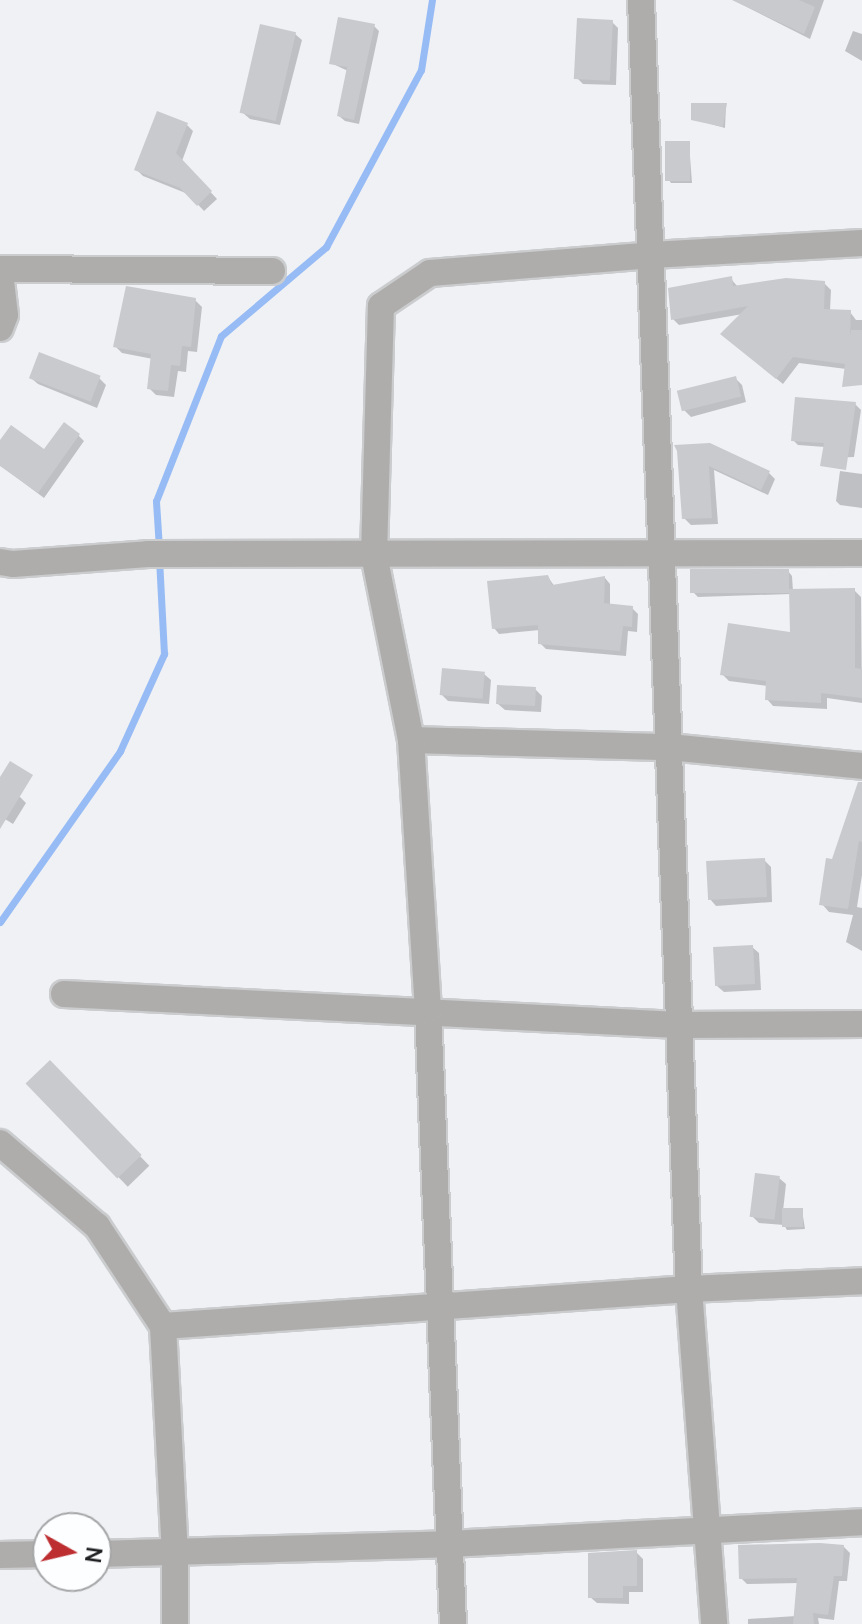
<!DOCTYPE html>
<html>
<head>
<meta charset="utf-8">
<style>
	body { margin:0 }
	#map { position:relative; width:862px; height:1624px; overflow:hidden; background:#eff1f4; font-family:Manrope,sans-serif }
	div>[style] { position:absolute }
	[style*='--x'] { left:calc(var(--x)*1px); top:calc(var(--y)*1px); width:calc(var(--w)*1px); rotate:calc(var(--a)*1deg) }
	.shadow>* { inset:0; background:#0003; transform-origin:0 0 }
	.stream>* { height:7px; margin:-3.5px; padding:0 3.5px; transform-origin:3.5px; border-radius:3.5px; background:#97bbf5 }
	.building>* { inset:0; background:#c8cace; transform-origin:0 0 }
	.roads { filter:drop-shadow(2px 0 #caccce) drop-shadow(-2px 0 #caccce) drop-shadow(0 2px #caccce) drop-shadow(0 -2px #caccce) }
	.minor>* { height:26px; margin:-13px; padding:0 13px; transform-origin:13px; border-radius:13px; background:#afadac }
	span { translate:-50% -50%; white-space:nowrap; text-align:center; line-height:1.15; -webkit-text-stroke:8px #fdfeff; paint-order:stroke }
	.north { position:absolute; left:32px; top:1512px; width:80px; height:80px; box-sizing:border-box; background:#fdfeff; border:2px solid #a5a6a7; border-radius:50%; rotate:98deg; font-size:22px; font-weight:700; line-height:32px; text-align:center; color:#202122 }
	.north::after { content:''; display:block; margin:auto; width:28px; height:36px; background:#bd2e31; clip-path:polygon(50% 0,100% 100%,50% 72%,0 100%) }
</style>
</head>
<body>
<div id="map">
	<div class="shadow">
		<i style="clip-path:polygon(733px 0,824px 0,810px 39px)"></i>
		<i style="clip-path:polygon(612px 22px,618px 28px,616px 85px,583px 84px,577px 78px)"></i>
		<i style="clip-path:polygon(374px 26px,379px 31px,359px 124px,345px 121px,339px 116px,348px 71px,331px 63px)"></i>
		<i style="clip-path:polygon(853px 31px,862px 34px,862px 61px,845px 51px)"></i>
		<i style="clip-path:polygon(295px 34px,302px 40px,280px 125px,250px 119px,243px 113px)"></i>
		<i style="clip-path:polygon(726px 105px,725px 128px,693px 119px)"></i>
		<i style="clip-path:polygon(187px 125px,193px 131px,182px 161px,217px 199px,204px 211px,188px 194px,143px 176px,136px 169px)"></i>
		<i style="clip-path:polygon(689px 143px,692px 183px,671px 183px,669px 180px)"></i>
		<i style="clip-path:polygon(731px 279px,738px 287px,824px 283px,831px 290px,830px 311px,850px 312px,856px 320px,862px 320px,862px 371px,799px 363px,783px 384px,729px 340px,743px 314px,679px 325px,673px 319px)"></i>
		<i style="clip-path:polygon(195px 300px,202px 307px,197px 352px,188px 351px,186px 372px,178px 371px,174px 397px,156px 395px,149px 388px,153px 359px,122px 353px,116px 347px)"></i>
		<i style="clip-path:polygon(40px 354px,99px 378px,106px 385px,97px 408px,38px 384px,31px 378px)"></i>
		<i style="clip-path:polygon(735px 378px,742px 385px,746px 402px,691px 417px,684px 410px)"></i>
		<i style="clip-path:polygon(855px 404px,861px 410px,854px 457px,829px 458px,825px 447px,798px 445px,793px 440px)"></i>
		<i style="clip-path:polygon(78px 435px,84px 441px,44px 498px,0 465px,0 443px,45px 452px)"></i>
		<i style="clip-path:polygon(679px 451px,768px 472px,775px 479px,768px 495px,714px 470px,718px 524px,691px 525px,684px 518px)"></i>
		<i style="clip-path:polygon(840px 471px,862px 474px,862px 508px,840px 505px,836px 501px)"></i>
		<i style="clip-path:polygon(788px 571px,792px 576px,793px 591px,854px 590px,861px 597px,862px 703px,827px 698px,827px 709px,773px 706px,767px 699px,768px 686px,729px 681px,722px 674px,792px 634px,791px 594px,698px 597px,693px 592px)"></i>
		<i style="clip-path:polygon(548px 577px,555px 587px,605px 578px,610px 584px,610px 606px,632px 608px,638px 614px,637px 632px,628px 631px,626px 656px,546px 649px,540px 643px,540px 630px,499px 634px,494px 628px)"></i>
		<i style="clip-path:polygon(484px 674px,491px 680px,489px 704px,448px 701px,441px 694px)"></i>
		<i style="clip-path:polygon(535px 689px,542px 696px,541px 712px,505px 710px,498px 704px)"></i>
		<i style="clip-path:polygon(0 790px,20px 797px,26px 803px,13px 824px,0 816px)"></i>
		<i style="clip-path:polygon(862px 804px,862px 875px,857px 907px,862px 908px,862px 951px,846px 942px,853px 915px,829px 912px,822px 904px,833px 862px)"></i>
		<i style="clip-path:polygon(764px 860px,771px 867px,772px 902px,716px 906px,710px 899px)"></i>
		<i style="clip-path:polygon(752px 947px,759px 953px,761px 990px,724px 992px,717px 986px)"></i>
		<i style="left:50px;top:1063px;width:143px;height:30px;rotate:46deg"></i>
		<i style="clip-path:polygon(779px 1178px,786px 1184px,783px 1211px,802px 1210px,805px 1229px,787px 1230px,784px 1225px,759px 1223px,752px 1216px)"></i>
		<i style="clip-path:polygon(844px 1547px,850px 1553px,847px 1581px,839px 1581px,834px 1620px,818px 1618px,819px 1624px,748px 1624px,748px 1619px,796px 1616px,799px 1583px,747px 1584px,741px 1578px)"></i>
		<i style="clip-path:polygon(636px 1552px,643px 1559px,643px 1592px,629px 1592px,629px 1604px,597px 1603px,590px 1597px)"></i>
	</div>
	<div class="stream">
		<i style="--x:159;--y:548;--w:47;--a:-93.7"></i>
		<i style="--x:156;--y:501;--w:177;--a:-68.5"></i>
		<i style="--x:221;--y:336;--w:138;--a:-40.3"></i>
		<i style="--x:326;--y:247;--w:201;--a:-61.8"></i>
		<i style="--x:421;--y:70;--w:71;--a:-81.1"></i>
		<i style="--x:0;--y:922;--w:209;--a:-54.9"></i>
		<i style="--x:120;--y:751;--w:107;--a:-65.6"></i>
		<i style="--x:164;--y:654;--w:94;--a:-93"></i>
	</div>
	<div class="building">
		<i style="clip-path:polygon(732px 0,799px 0,815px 7px,804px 34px)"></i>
		<i style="clip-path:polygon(338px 17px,375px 24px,354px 120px,337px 116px,347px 67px,329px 64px)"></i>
		<i style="left:577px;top:18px;width:36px;height:61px;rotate:3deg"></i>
		<i style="left:260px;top:24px;width:37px;height:91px;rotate:13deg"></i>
		<i style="clip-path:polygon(691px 103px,727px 103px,723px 127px,691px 120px)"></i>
		<i style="clip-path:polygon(157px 111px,188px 123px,176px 153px,212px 191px,197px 206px,180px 188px,134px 170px)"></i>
		<i style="left:665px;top:141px;width:25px;height:40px"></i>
		<i style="clip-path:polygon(732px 276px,733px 286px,786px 278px,825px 281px,824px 309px,851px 310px,850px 336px,851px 330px,862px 330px,862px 385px,842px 387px,845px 364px,793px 357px,776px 379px,720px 334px,748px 306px,671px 320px,668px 288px)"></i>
		<i style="clip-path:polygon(126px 286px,196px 298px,191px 347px,182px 346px,180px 366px,171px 365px,168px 391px,147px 389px,151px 354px,113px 347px)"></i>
		<i style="left:39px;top:352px;width:66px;height:28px;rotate:21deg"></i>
		<i style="left:736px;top:376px;width:21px;height:61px;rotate:76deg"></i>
		<i style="clip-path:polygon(795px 397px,856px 402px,846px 470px,820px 466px,824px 443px,791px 441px)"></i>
		<i style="clip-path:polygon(64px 422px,80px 434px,38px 493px,0 466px,0 440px,11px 425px,44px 449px)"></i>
		<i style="clip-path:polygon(710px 443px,770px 471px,761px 490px,709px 466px,712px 518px,682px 519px,677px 451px,674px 445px)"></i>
		<i style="left:690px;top:569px;width:99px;height:24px"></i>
		<i style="clip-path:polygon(548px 575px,552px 585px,605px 576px,604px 603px,633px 606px,632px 627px,623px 626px,620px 651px,538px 644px,538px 625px,492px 629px,487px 581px)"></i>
		<i style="clip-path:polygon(855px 588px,855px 668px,862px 669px,862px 698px,821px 693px,821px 703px,765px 700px,766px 681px,720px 675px,728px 623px,790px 632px,789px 589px)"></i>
		<i style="left:442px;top:668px;width:43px;height:27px;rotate:5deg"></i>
		<i style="left:497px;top:685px;width:39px;height:19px;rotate:3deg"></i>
		<i style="clip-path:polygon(10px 761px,33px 775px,0 829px,0 777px)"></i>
		<i style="clip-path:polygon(858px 782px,862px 782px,862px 842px,859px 841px,848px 909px,819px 905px,826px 858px,832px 859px)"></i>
		<i style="left:765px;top:858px;width:39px;height:59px;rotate:87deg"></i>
		<i style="left:753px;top:945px;width:39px;height:40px;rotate:87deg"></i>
		<i style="left:50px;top:1060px;width:132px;height:34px;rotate:46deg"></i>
		<i style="left:755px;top:1173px;width:25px;height:44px;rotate:7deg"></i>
		<i style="left:803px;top:1208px;width:19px;height:21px;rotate:90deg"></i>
		<i style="clip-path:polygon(820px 1543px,844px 1545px,842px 1576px,834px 1576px,828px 1615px,813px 1613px,814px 1624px,793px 1624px,797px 1578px,739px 1579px,738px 1545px)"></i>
		<i style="clip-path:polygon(637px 1550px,637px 1586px,623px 1586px,623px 1598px,588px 1598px,588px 1553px)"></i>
	</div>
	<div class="roads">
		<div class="minor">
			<i style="--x:641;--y:0;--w:1290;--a:87.87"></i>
			<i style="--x:689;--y:1289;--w:336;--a:85.7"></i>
			<i style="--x:0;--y:269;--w:272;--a:0.4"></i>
			<i style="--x:0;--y:272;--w:43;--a:83.4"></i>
			<i style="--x:5;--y:315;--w:14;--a:111"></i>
			<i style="--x:0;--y:562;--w:13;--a:9"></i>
			<i style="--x:13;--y:564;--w:135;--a:-4.2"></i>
			<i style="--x:148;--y:554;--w:714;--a:-0.08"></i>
			<i style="--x:411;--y:740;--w:258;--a:1.6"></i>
			<i style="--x:669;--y:747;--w:194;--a:5.6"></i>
			<i style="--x:64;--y:994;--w:615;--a:2.89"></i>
			<i style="--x:678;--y:1025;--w:184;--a:-0.3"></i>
			<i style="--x:0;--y:1143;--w:128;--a:40.6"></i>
			<i style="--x:97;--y:1226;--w:120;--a:56.6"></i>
			<i style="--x:163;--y:1326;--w:227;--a:87"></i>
			<i style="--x:175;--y:1553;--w:71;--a:90"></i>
			<i style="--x:163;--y:1326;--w:527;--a:-4.02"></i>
			<i style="--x:689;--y:1289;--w:173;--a:-2.6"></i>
			<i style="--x:96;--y:1554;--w:352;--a:-1.6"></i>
			<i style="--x:448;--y:1544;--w:415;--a:-3"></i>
			<i style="--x:0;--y:1555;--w:48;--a:-1.2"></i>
			<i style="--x:453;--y:1624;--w:615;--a:-92.33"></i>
			<i style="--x:428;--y:1010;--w:271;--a:-93.6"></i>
			<i style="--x:411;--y:740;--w:189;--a:-101.3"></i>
			<i style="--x:374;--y:555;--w:249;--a:-88.4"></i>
			<i style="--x:381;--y:306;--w:59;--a:-34"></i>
			<i style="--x:430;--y:273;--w:223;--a:-4.6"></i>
			<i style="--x:652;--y:255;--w:210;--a:-3.3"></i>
		</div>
	</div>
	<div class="north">N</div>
</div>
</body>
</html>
